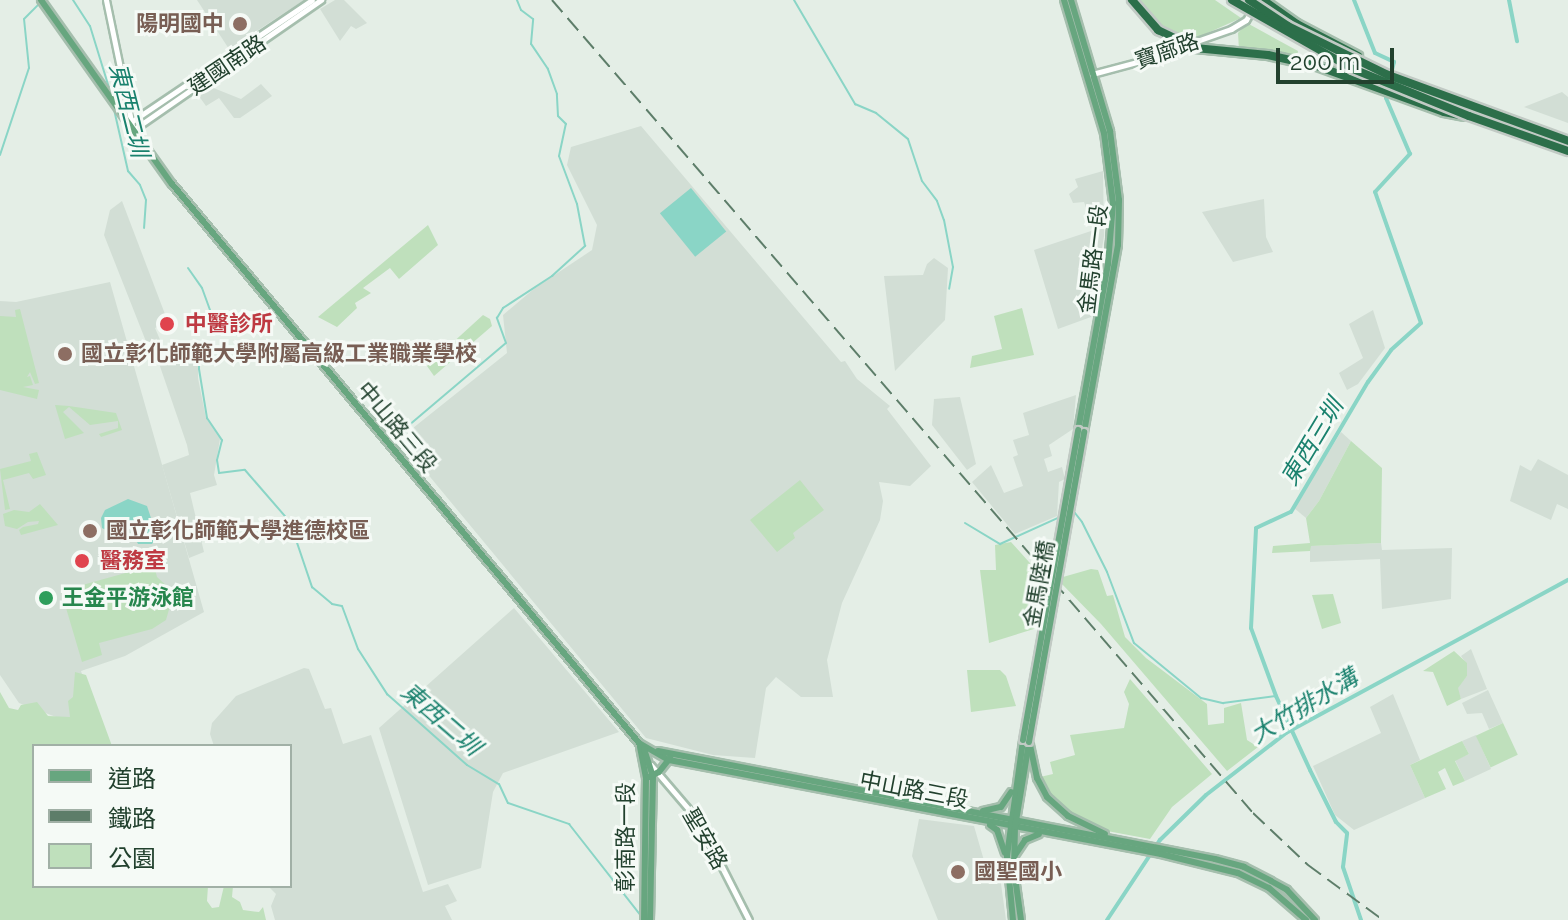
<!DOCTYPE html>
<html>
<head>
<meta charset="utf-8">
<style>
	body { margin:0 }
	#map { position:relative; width:1568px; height:920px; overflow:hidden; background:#e4eee6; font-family:Raleway,"Noto Sans TC",sans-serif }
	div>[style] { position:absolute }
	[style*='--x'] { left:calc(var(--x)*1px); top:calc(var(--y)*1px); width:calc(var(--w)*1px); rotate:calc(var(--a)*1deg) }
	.built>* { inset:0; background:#d2ded5 }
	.green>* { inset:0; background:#bfe0bc; transform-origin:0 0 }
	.water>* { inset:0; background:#8ad5c6; transform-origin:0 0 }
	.stream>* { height:2px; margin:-1px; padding:0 1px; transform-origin:1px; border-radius:1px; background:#8ad5c6 }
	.canal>* { height:4px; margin:-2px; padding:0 2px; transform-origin:2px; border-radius:2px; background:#8ad5c6 }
	.roads { filter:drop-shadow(2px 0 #a5bead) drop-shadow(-2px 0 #a5bead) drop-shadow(0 2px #a5bead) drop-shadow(0 -2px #a5bead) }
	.secondary>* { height:5px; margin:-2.5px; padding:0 2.5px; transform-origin:2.5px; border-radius:2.5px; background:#fff }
	.primary>* { height:6px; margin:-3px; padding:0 3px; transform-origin:3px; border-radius:3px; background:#67a67f }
	.highway>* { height:8px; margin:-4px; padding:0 4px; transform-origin:4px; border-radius:4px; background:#2c6f4a }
	.rail>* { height:2px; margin-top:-1px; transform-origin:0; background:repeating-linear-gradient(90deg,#5d7d69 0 16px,transparent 0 24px) }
	.bridges { filter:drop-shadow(2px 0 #c1cac4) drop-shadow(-2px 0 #c1cac4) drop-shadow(0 2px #c1cac4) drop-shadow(0 -2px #c1cac4) }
	.primary-bridge>* { height:6px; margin:-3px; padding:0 3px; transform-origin:3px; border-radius:3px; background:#67a67f }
	.highway-bridge>* { height:8px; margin:-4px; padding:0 4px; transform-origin:4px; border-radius:4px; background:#2c6f4a }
	.dots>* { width:22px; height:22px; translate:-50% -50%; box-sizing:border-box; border:4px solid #f5faf6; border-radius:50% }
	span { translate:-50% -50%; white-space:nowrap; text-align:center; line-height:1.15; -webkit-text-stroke:6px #f5faf6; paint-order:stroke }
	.education-label { font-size:22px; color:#785e54; font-weight:700 }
	.right { translate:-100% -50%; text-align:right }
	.left { translate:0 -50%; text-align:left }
	.street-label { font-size:22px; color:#22412e }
	.health-label { font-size:22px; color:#be3a42; font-weight:700 }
	.leisure-label { font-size:22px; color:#27864d; font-weight:700 }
	.water-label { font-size:24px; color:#19816d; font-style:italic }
	.legend { position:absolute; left:32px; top:744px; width:260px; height:144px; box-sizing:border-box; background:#f5faf6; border:2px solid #a1b0a6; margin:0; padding:10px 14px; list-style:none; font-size:24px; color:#22412e }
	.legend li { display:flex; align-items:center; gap:16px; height:40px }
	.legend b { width:40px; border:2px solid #a1b0a6 }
	.scale { position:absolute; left:1276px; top:48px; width:118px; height:36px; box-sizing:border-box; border:4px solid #22412e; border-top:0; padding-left:10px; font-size:24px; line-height:28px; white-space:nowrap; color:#22412e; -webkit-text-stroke:6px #f5faf6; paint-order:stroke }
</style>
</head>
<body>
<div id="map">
	<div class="built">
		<i style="clip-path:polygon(197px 0,304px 0,229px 49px)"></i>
		<i style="clip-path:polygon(335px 0,344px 0,367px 23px,356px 29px,351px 26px,340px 41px,320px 9px)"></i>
		<i style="clip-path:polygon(261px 84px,272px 96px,240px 118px,234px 118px,219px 98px,206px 106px,196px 92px,206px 85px,241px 99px)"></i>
		<i style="clip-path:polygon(1562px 92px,1568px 97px,1568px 123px,1524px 107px)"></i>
		<i style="clip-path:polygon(641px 126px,841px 362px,845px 361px,857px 379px,890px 406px,887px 409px,931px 466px,910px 486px,879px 482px,883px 501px,880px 520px,842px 603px,827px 660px,833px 697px,801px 697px,776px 677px,766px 688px,755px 758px,713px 755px,646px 738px,402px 443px,408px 432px,507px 353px,503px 315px,535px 288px,592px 250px,597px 225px,567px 165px,571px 147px)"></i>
		<i style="clip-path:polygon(1103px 171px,1104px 236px,1091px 317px,1058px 329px,1034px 250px,1094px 230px,1084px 202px,1073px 203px,1069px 194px,1078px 187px,1075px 179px)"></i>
		<i style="clip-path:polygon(1264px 199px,1266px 237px,1273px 252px,1233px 262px,1202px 212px)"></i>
		<i style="clip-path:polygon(122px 201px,168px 322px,155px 328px,167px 356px,198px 347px,198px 378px,206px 418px,220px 439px,214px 475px,217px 485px,190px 493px,204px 552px,189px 558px,162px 465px,189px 455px,187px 445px,152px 343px,147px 344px,104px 235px,110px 210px)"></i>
		<i style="clip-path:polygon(934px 258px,948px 268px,945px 320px,895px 371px,884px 276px,923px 275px,927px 264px)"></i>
		<i style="clip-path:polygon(110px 282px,204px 612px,125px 656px,81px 671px,96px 717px,72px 723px,19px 703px,0 675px,0 301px,16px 302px)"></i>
		<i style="clip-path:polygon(1373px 310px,1385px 348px,1358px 384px,1347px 390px,1339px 373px,1363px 358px,1349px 324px)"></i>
		<i style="clip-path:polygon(1076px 395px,1073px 429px,1049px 445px,1052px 456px,1044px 459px,1048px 472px,1062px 467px,1065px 479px,1059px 482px,1057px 516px,1015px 534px,972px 482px,991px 465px,1004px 493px,1023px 486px,1013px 457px,1018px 455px,1013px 440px,1029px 435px,1023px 413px)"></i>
		<i style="clip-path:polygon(960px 397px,976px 464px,967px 470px,932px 425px,934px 399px)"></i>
		<i style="clip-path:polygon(1341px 432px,1351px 441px,1319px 501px,1306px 518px,1294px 508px)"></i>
		<i style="clip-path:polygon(1538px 459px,1568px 475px,1568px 509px,1557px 504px,1551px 520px,1510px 501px,1520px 465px,1531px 471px)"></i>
		<i style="clip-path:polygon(1381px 543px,1382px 550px,1452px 548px,1451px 599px,1382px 609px,1380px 559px,1310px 562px,1310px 546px)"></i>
		<i style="clip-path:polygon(514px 608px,619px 732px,503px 773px,493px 792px,481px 868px,428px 885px,379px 728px)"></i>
		<i style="clip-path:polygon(1471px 649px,1487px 689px,1461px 699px,1457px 688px,1467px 676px,1466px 663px,1461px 656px)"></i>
		<i style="clip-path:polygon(304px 668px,309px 669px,325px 709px,331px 708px,343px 744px,371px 735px,423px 892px,448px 884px,457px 901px,445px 906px,452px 920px,275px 920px,271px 906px,276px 894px,268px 886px,290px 886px,290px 746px,214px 746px,210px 734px,212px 723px,236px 696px)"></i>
		<i style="clip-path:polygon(1488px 690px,1503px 723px,1489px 729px,1482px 713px,1467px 714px,1462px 703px)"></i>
		<i style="clip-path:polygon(1393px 694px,1420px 760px,1410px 765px,1425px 798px,1354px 830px,1335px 815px,1313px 766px,1381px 733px,1370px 707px)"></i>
		<i style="clip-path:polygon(1476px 735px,1491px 769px,1465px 781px,1455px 760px,1469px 754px,1462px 741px)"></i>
		<i style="clip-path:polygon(919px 819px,974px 826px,985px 864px,998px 862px,1006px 920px,938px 920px,912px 856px)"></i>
	</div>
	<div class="green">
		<i style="clip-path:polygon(1137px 0,1215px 0,1241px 18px,1192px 40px,1164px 28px)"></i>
		<i style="clip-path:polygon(1247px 23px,1298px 51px,1297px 57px,1239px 50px,1238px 33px)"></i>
		<i style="clip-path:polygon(428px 225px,438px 245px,399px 279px,390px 268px,363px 288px,371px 293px,355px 303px,357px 308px,337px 327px,318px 317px)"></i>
		<i style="clip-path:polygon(1022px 308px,1034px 355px,970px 368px,972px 356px,1002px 349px,994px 316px)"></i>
		<i style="clip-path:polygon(20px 309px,39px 383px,35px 384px,30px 372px,27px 377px,30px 376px,33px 385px,23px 387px,39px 390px,37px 399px,0 390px,0 316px,16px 317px,15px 310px)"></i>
		<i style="clip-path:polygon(483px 315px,490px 319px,492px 326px,434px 376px,427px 366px)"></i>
		<i style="clip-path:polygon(55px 405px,69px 406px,116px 413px,122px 430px,101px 437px,99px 434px,118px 428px,118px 421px,90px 425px,69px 407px,63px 412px,84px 433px,65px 439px)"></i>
		<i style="clip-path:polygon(1351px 441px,1382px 468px,1381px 543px,1311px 546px,1310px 551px,1272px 553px,1273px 546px,1310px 543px,1306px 518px,1319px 501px)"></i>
		<i style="clip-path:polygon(37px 452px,46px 475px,33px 479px,29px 473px,3px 480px,10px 509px,5px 510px,0 469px,31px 461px,29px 454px)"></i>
		<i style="clip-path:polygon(800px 480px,824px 510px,793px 533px,795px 538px,777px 552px,750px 520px)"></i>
		<i style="clip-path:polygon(40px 504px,58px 525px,21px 535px,19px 530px,23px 527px,38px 524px,39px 521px,28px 522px,17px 529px,5px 526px,3px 514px,14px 510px,29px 512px)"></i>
		<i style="clip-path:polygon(1011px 542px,1046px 581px,1037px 628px,989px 643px,980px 570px,996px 570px,995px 545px)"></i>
		<i style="clip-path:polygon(154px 565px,157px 577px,168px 587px,172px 599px,166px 620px,152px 629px,99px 643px,102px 655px,82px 662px,61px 591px)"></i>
		<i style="clip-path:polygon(1091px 569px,1098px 570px,1107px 596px,1113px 595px,1125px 637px,1146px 658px,1207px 704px,1208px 725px,1224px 723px,1224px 708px,1241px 703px,1247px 740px,1258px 747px,1227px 771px,1101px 624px,1060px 582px,1063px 577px)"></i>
		<i style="clip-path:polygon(1333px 594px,1341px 623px,1322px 629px,1312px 595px)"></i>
		<i style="clip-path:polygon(1454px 651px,1467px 663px,1467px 676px,1458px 688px,1461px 699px,1447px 706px,1433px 672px,1423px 671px)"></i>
		<i style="clip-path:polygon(967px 670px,1000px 670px,1006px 676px,1016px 706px,971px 712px)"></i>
		<i style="clip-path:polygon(75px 672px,86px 675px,112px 746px,34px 746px,34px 886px,208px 886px,207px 901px,212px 908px,219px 907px,224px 886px,233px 886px,232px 897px,240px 902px,243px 910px,259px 912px,263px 907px,266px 920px,0 920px,0 692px,9px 708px,18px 710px,21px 705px,37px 702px,48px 716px,70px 717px,68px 701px,73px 697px)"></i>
		<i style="clip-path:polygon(1130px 679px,1212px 774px,1172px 807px,1150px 839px,1107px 831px,1067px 813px,1051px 798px,1040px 777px,1053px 774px,1050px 762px,1075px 755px,1070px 735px,1124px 728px,1129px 704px,1124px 692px)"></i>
		<i style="left:1503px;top:723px;width:35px;height:30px;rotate:65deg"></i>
		<i style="clip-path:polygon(1462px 741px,1469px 754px,1455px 761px,1465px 781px,1453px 786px,1445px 768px,1438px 772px,1446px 789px,1425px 798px,1410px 765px)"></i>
	</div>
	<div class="water">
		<i style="left:691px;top:188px;width:56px;height:40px;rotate:51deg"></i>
		<i style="clip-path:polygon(128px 499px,147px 506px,157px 536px,152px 544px,138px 544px,128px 524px,112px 533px,102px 528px,101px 518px,105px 510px)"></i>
	</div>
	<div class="stream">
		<i style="--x:73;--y:0;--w:31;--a:57"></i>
		<i style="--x:90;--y:26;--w:68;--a:72.9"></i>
		<i style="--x:794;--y:0;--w:121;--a:59.6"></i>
		<i style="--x:855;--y:104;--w:23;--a:23"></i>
		<i style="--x:876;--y:113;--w:41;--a:39.1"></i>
		<i style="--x:908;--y:139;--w:44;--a:71.6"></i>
		<i style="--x:922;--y:181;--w:25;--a:53"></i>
		<i style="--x:937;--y:201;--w:20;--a:70"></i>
		<i style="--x:944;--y:220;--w:48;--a:79.2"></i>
		<i style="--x:953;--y:267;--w:22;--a:100"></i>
		<i style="--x:113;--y:105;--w:68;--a:77.2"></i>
		<i style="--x:128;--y:171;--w:18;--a:49"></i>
		<i style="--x:140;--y:185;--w:16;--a:68"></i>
		<i style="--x:146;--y:200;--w:28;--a:94"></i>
		<i style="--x:0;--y:155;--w:92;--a:-71.6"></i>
		<i style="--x:29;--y:68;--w:49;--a:-95.8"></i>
		<i style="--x:24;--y:19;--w:21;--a:-45"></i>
		<i style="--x:188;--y:268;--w:24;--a:55"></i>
		<i style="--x:202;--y:288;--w:29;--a:70"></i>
		<i style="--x:207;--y:349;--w:14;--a:124"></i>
		<i style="--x:199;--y:361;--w:8;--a:90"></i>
		<i style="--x:199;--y:369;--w:50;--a:80.7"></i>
		<i style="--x:207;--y:418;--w:27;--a:56"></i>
		<i style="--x:222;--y:440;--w:21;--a:104"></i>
		<i style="--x:217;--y:460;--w:13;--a:81"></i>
		<i style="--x:219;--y:473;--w:26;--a:-7"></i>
		<i style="--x:245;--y:470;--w:69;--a:49.1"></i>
		<i style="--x:290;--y:522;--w:69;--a:71.3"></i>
		<i style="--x:312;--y:587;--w:26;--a:40"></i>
		<i style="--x:332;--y:604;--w:10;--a:11"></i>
		<i style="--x:342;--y:606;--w:46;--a:69.6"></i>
		<i style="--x:358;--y:649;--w:54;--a:57.2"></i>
		<i style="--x:387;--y:694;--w:107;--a:41.6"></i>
		<i style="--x:467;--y:765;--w:37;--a:31"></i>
		<i style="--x:499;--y:784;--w:21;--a:65"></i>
		<i style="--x:508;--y:803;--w:65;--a:19"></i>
		<i style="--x:569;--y:824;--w:118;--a:51.9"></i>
		<i style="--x:402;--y:436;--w:12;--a:-59"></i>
		<i style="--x:408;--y:426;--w:128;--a:-40.3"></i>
		<i style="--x:506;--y:343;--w:27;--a:-110"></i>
		<i style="--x:497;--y:318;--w:12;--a:-59"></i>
		<i style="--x:503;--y:308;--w:59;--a:-33.1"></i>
		<i style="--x:552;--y:276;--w:45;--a:-42.3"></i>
		<i style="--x:585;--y:246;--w:43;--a:-100.8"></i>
		<i style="--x:577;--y:204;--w:51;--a:-110.6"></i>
		<i style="--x:559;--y:156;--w:33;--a:-78"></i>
		<i style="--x:566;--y:124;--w:11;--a:-135"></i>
		<i style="--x:558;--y:116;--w:22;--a:-93"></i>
		<i style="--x:557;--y:94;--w:27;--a:-110"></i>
		<i style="--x:548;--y:69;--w:30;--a:-124"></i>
		<i style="--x:531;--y:44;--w:25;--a:-85"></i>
		<i style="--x:533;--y:19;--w:15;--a:-143"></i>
		<i style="--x:521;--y:10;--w:11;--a:-112"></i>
		<i style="--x:1070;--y:514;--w:5;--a:-11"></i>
		<i style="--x:1075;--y:513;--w:11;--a:52"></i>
		<i style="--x:1082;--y:522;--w:56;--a:63.4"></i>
		<i style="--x:1107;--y:572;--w:76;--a:69.2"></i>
		<i style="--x:1134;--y:643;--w:87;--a:39.4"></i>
		<i style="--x:1201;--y:698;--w:23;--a:13"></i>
		<i style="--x:1223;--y:703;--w:53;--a:-7.5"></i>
		<i style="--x:965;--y:523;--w:41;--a:31"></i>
		<i style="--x:1000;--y:544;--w:66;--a:-24.2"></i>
	</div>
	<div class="canal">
		<i style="--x:1354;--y:0;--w:57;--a:68.4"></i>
		<i style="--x:1375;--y:53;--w:21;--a:25"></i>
		<i style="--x:1394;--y:62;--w:12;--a:104"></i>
		<i style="--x:1509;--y:0;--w:42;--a:79"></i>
		<i style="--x:1107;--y:920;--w:96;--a:-56.5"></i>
		<i style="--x:1160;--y:840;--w:64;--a:-44.4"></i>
		<i style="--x:1206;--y:795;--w:101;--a:-37.8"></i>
		<i style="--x:1286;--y:733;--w:321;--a:-28.5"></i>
		<i style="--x:1361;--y:920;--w:56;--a:-108.8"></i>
		<i style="--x:1343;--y:867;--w:34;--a:-83"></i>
		<i style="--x:1347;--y:833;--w:16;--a:-135"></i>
		<i style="--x:1336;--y:822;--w:58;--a:-116.6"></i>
		<i style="--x:1310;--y:770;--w:81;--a:-114.7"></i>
		<i style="--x:1276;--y:696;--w:72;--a:-110.2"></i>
		<i style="--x:1251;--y:628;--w:100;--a:-87.1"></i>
		<i style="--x:1256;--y:528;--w:38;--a:-25"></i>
		<i style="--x:1291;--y:512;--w:151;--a:-59.4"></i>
		<i style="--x:1368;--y:382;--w:39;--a:-54"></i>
		<i style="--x:1391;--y:350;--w:40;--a:-42"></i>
		<i style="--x:1421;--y:323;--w:139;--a:-109.3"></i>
		<i style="--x:1375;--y:192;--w:52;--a:-47.4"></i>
		<i style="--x:1410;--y:154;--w:61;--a:-113.2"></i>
		<i style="--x:1386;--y:98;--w:7;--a:-74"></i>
	</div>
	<div class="roads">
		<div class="secondary">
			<i style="--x:106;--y:0;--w:133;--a:78.3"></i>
			<i style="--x:133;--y:130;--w:229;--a:-34.7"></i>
			<i style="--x:1092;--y:74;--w:47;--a:-14.9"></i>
			<i style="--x:1137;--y:62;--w:100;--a:-19.3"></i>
			<i style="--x:1231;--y:29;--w:17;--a:-31"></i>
			<i style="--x:1246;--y:20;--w:23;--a:-59"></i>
			<i style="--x:131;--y:122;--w:218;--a:-34"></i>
			<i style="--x:651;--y:765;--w:72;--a:49.5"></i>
			<i style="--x:698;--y:820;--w:112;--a:63"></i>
		</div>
		<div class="primary">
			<i style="--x:41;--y:0;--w:226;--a:54.6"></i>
			<i style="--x:172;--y:184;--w:728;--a:50.12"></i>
			<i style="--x:639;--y:743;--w:34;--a:30"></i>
			<i style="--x:669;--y:760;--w:501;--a:10.82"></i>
			<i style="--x:1161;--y:854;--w:79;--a:13.9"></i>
			<i style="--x:1238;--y:873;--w:34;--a:26"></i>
			<i style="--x:1269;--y:888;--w:49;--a:40.9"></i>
			<i style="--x:1064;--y:0;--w:139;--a:73.3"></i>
			<i style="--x:1104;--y:133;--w:71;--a:82.7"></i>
			<i style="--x:1113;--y:203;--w:61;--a:94.7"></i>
			<i style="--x:1108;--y:264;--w:169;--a:100.2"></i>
			<i style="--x:1071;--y:0;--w:137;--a:73.4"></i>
			<i style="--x:1110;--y:131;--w:70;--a:82.6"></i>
			<i style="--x:1119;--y:200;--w:45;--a:91.3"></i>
			<i style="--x:1118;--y:245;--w:190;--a:100.3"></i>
			<i style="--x:1030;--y:745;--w:34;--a:78"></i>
			<i style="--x:1037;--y:778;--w:21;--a:62"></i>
			<i style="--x:1047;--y:797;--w:28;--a:42"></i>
			<i style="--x:1068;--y:816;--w:41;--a:25.9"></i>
			<i style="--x:640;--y:747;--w:32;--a:79"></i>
			<i style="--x:646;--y:778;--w:142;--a:90.8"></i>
			<i style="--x:644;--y:749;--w:28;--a:72"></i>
			<i style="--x:653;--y:776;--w:144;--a:91.2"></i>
			<i style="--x:658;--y:751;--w:567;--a:10.97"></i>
			<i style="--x:1215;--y:859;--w:30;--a:15"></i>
			<i style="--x:1244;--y:867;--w:30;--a:27"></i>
			<i style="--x:1271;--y:881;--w:18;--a:29"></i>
			<i style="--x:1287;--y:890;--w:41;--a:47"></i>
			<i style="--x:649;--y:777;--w:11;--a:-27"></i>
			<i style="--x:659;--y:772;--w:18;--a:-52"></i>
			<i style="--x:983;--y:811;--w:18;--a:-13"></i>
			<i style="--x:1001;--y:807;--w:18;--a:-56"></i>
			<i style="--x:990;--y:825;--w:9;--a:36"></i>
			<i style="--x:997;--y:830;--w:24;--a:71"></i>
			<i style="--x:1015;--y:855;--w:18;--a:-56"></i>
			<i style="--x:1025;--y:840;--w:15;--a:-23"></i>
			<i style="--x:1013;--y:920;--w:64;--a:-95.4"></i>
			<i style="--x:1007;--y:856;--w:117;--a:-82.1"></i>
			<i style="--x:1021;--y:920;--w:50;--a:-98"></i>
			<i style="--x:1014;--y:870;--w:43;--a:-88.7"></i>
			<i style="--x:1015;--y:827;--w:86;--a:-80.6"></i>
		</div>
		<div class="highway">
			<i style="--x:1263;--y:0;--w:42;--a:35.2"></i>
			<i style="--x:1297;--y:24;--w:69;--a:27.7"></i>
			<i style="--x:1195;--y:48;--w:73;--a:5.5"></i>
			<i style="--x:1268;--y:55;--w:50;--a:12.7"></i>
			<i style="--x:1317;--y:66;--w:135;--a:19.9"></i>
			<i style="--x:1444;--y:112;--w:20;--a:11"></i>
		</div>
	</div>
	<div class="rail">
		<i style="--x:552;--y:0;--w:1073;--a:49.23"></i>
		<i style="--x:1253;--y:813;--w:76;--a:43.4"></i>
		<i style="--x:1308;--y:865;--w:93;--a:36.3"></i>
	</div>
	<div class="bridges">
		<div class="primary-bridge">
			<i style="--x:1023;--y:740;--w:315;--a:-79.9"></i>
			<i style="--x:1029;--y:742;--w:315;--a:-79.9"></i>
		</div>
		<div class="highway-bridge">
			<i style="--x:1132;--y:0;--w:40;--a:49"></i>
			<i style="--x:1158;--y:30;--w:41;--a:25.9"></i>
			<i style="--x:1232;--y:0;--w:139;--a:29.7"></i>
			<i style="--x:1353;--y:69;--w:125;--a:22.1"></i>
			<i style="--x:1469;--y:116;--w:105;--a:19.5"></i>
			<i style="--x:1249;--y:0;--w:47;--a:33.7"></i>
			<i style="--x:1288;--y:26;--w:111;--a:26.1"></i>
			<i style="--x:1388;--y:75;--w:192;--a:20.1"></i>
		</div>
	</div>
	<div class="dots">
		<i style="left:240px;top:24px;background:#8d6e63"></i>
		<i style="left:167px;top:324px;background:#e0444e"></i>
		<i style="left:65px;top:354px;background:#8d6e63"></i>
		<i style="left:90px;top:531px;background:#8d6e63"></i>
		<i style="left:82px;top:561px;background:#e0444e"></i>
		<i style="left:46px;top:598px;background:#2e9e5b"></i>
		<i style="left:958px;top:872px;background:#8d6e63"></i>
	</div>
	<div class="education-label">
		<span class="right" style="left:224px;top:24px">陽明國中</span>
		<span class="left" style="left:81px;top:354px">國立彰化師範大學附屬高級工業職業學校</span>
		<span class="left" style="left:106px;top:531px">國立彰化師範大學進德校區</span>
		<span class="left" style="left:974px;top:872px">國聖國小</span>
	</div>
	<div class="street-label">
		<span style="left:1167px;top:51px;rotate:-19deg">寶廍路</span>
		<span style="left:227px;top:65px;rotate:-34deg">建國南路</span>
		<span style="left:1093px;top:259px;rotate:-83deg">金馬路一段</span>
		<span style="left:397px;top:427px;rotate:50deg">中山路三段</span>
		<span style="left:1039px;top:584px;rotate:-80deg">金馬陸橋</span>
		<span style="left:914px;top:790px;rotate:11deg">中山路三段</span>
		<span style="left:626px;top:837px;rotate:-90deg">彰南路一段</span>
		<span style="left:705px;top:839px;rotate:60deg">聖安路</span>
	</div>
	<div class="health-label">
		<span class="left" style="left:185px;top:324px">中醫診所</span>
		<span class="left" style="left:100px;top:561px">醫務室</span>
	</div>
	<div class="leisure-label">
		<span class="left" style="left:62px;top:598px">王金平游泳館</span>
	</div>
	<div class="water-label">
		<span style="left:129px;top:110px;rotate:76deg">東西二圳</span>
		<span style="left:1312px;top:442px;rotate:-59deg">東西三圳</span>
		<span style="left:1304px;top:706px;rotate:-31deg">大竹排水溝</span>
		<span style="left:441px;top:719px;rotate:41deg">東西二圳</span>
	</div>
	<ul class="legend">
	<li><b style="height:10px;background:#67a67f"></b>道路</li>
	<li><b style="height:10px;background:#5d7d69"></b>鐵路</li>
	<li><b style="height:22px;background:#bfe0bc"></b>公園</li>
	</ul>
	<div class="scale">200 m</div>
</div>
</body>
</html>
